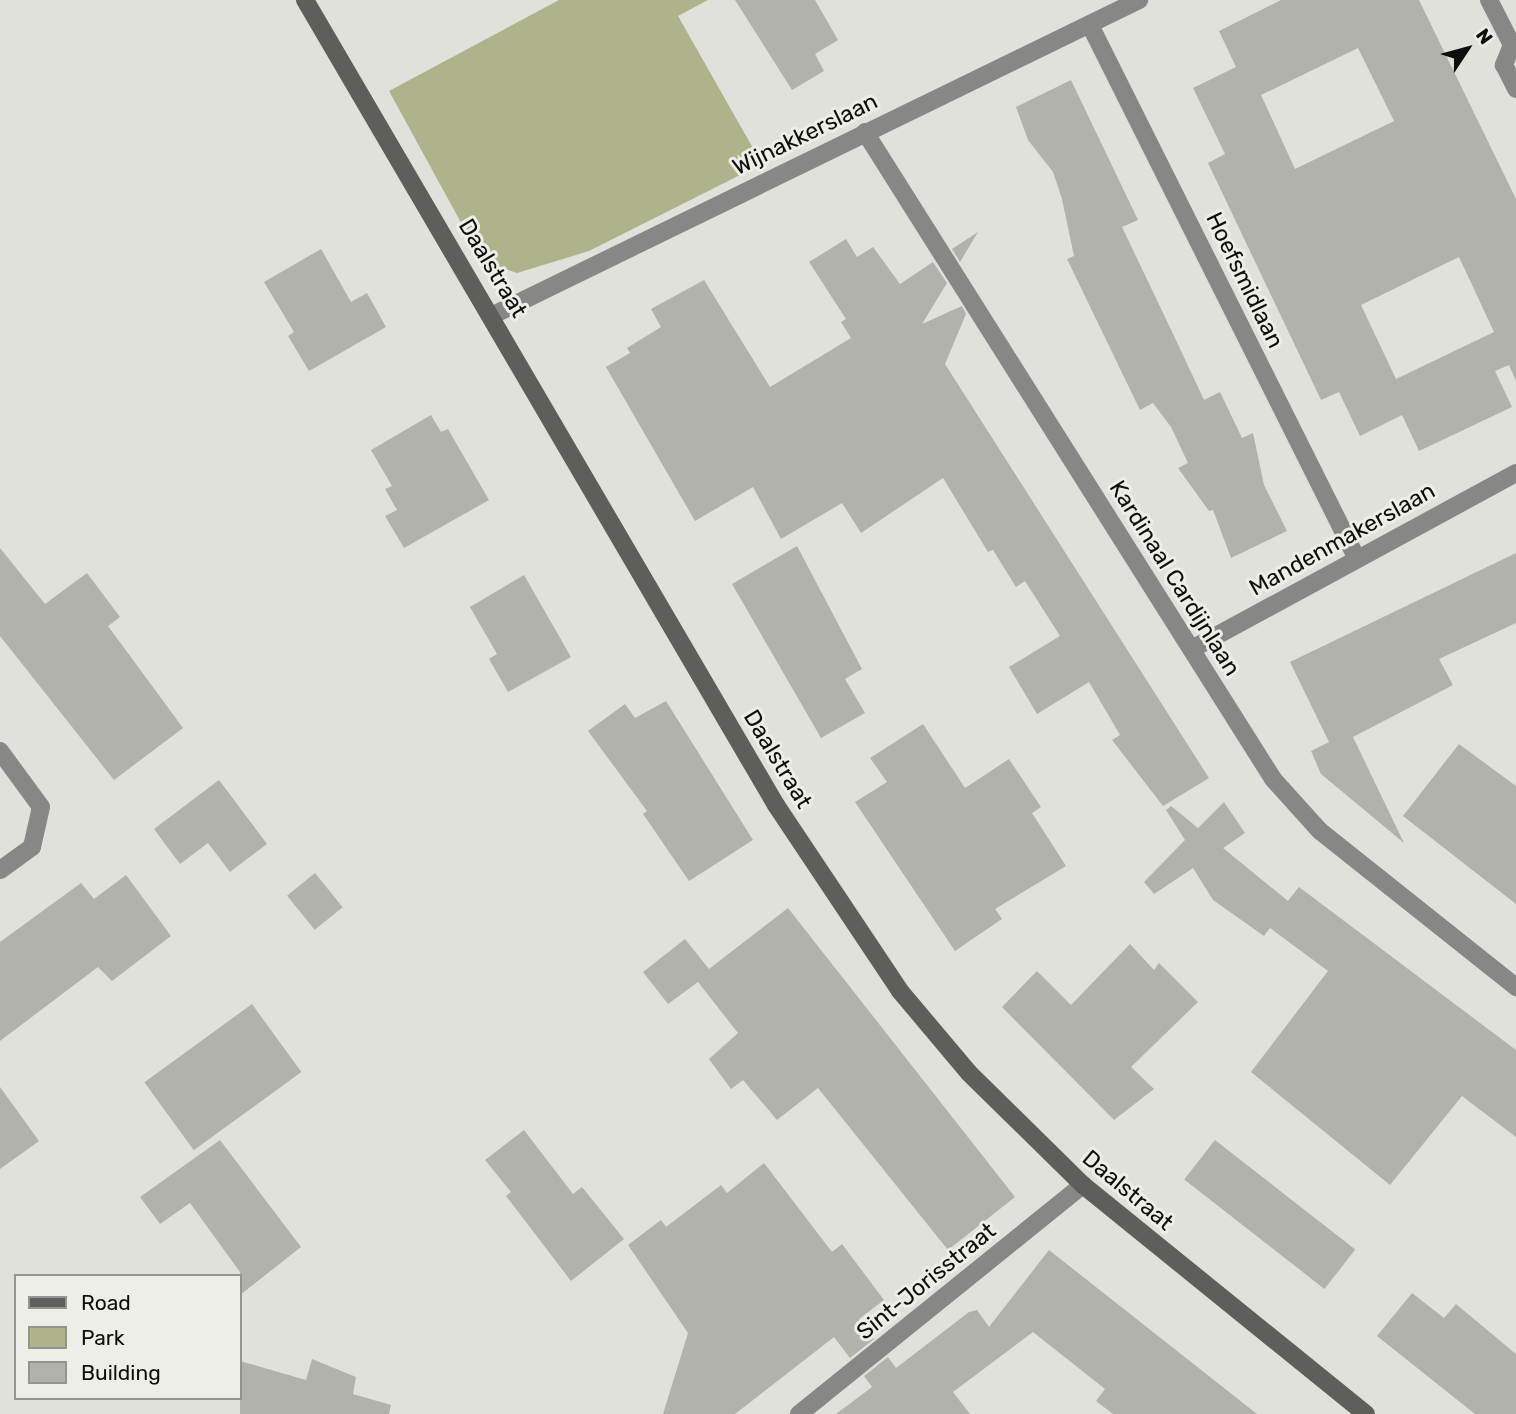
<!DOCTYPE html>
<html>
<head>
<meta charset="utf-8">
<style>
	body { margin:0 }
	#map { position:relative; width:1516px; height:1414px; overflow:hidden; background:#e0e1db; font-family:Rubik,sans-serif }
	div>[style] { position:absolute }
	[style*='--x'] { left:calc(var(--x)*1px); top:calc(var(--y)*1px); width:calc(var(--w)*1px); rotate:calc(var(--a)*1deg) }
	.green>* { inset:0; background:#afb38b }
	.building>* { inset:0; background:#b2b2ac; transform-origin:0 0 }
	.street>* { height:18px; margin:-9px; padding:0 9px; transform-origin:9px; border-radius:9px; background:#878885 }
	.secondary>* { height:18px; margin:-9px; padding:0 9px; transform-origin:9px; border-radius:9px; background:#5e5e5a }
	span { translate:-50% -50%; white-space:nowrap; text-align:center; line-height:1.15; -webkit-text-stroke:6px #edeee8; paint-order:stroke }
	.street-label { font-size:23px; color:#0e0e0c }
	.legend { position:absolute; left:14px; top:1274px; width:228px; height:126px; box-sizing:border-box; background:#edeee8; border:2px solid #949490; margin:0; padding:9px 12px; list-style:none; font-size:21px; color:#0e0e0c }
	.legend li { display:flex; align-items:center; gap:14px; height:35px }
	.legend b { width:35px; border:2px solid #949490 }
	.north { position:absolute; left:1432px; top:14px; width:70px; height:70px; -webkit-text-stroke:5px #edeee8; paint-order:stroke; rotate:54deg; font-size:19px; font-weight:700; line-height:28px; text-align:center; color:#0e0e0c }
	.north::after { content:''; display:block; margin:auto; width:24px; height:32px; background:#0e0e0c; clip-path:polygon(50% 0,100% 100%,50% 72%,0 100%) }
</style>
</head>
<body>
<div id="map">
	<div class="green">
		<i style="clip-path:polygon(559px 0,708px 0,678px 16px,762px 164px,589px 251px,517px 273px,482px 261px,389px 91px)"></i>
	</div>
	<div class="building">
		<i style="clip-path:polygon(735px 0,815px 0,838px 40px,815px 54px,824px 71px,792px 90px)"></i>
		<i style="clip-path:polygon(evenodd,1281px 0,1419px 0,1516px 199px,1516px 381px,1509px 365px,1495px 371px,1512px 407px,1419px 451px,1402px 415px,1360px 436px,1339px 392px,1321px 400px,1208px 163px,1225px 154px,1193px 88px,1236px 67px,1219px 31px,1281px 0,1358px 48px,1394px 121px,1295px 169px,1261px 95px,1358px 48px,1281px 0,1459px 257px,1494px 332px,1396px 379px,1361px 305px,1459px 257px)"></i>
		<i style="clip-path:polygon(1071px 80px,1138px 220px,1122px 227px,1175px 338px,1204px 400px,1220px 392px,1242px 438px,1253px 433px,1264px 485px,1287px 531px,1231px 558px,1213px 510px,1209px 511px,1178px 468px,1188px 463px,1171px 427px,1153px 403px,1140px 410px,1067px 259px,1074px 256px,1062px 199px,1053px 172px,1028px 140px,1016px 107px)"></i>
		<i style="clip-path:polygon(978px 232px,960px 262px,952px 249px)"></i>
		<i style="clip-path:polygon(846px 239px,857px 257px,873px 247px,900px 284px,933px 262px,947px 283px,922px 324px,962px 306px,966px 314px,945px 364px,1209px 778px,1163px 806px,1112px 740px,1120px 735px,1089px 682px,1037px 714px,1009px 667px,1060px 636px,1025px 581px,1016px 587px,993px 550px,988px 552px,943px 478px,861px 533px,842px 503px,781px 539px,753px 487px,695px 521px,606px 367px,630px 353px,627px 348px,661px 327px,651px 309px,704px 280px,770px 387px,851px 338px,841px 322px,846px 319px,809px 262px)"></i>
		<i style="clip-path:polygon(321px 249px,351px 302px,367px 293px,386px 327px,309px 371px,288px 336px,294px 332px,264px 282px)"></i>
		<i style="clip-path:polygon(431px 415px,441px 432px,448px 429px,489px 500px,404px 548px,385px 516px,397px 510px,385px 489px,392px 486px,371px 450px)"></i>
		<i style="clip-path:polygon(797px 546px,862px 669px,845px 679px,865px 713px,821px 738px,732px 584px)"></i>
		<i style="clip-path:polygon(0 548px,45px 604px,87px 573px,120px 617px,108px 626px,183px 728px,114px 780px,0 636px)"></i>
		<i style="clip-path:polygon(1516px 553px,1516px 623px,1439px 659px,1453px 685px,1353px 737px,1404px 843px,1321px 774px,1311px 751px,1329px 742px,1290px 662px)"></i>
		<i style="clip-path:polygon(524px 575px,571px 657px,508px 692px,489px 659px,497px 654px,470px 607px)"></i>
		<i style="clip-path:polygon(666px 701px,753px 840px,689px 881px,643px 814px,647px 811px,588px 731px,625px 704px,635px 718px)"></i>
		<i style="clip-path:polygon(923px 724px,965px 788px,1009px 759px,1041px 807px,1032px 813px,1066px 866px,995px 909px,1002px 919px,955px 951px,855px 802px,887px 782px,870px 758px)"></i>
		<i style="clip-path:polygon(1459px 744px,1516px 786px,1516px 904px,1403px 816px)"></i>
		<i style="clip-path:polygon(219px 780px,267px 844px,230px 872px,208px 843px,180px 864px,154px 829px)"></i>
		<i style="clip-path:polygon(1224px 802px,1245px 833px,1223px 848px,1288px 901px,1299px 887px,1516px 1050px,1516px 1137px,1462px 1096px,1390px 1185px,1251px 1072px,1328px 971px,1270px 928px,1264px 936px,1213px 900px,1193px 868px,1154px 894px,1144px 882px,1185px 840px,1166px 810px,1171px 806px,1198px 828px)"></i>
		<i style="left:315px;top:873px;width:44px;height:36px;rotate:51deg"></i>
		<i style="clip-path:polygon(126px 875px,171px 936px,112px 981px,98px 967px,0 1041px,0 942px,81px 883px,94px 899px)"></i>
		<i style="clip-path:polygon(788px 908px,1015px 1197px,948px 1250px,818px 1088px,777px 1120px,743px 1080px,731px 1089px,709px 1059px,738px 1033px,698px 982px,668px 1004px,643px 972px,685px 939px,709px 969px)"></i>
		<i style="clip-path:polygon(1130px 944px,1154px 970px,1159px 963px,1198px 1002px,1131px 1067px,1154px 1089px,1114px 1120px,1002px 1007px,1037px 971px,1071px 1005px)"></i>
		<i style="left:252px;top:1004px;width:84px;height:133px;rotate:54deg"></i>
		<i style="clip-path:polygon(0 1087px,39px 1141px,0 1169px)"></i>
		<i style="clip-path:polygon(524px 1130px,573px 1194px,582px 1187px,624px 1239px,571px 1281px,506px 1196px,511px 1192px,485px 1160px)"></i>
		<i style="clip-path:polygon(220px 1140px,301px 1247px,240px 1295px,240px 1272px,190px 1203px,160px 1224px,140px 1197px)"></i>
		<i style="left:1215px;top:1140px;width:178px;height:50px;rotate:38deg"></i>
		<i style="clip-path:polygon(764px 1163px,832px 1252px,842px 1244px,884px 1300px,859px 1319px,874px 1339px,850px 1358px,834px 1337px,735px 1414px,663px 1414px,688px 1333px,628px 1245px,661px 1220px,666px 1227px,721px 1185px,727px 1193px)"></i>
		<i style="clip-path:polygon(1049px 1250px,1257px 1414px,1113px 1414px,1096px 1401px,1105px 1389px,1033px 1332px,953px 1392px,970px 1414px,836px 1414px,872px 1387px,864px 1376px,888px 1357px,896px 1368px,969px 1312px,977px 1310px,989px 1327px)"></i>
		<i style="clip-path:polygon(1412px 1293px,1444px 1318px,1456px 1304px,1516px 1354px,1516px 1414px,1475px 1414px,1377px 1336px)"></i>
		<i style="clip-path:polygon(312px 1359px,356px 1377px,353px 1394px,391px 1405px,389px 1414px,240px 1414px,240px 1361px,306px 1380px)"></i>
	</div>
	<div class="street">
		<i style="--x:1489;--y:0;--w:51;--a:62.9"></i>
		<i style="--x:1512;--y:45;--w:22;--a:112"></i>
		<i style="--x:1504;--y:65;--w:27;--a:63"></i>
		<i style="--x:1090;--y:25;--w:595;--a:63.43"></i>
		<i style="--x:865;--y:132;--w:765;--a:57.76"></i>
		<i style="--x:1273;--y:779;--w:70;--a:47.9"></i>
		<i style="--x:1320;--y:831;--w:251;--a:38.5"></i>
		<i style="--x:493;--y:315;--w:719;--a:-25.99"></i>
		<i style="--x:1192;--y:649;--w:369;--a:-28.5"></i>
		<i style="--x:0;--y:751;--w:69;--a:53.8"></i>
		<i style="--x:41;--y:807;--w:41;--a:102.7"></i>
		<i style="--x:32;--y:847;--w:39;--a:144"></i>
		<i style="--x:799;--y:1414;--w:365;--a:-38.9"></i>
	</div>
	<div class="secondary">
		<i style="--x:305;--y:0;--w:933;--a:59.67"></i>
		<i style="--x:776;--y:805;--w:224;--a:56.3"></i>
		<i style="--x:900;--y:991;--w:107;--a:49.9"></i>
		<i style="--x:969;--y:1073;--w:160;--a:44.5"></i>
		<i style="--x:1083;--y:1185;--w:364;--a:39"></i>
	</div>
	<div class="street-label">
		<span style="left:805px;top:134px;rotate:-26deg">Wijnakkerslaan</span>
		<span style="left:493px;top:268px;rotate:59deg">Daalstraat</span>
		<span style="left:1245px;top:280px;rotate:64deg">Hoefsmidlaan</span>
		<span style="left:1342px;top:539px;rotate:-29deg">Mandenmakerslaan</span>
		<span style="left:1175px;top:578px;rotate:58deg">Kardinaal Cardijnlaan</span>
		<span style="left:778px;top:759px;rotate:59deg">Daalstraat</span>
		<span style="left:1128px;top:1190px;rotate:40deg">Daalstraat</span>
		<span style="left:926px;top:1281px;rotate:-39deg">Sint-Jorisstraat</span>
	</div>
	<ul class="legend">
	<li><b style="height:9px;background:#5e5e5a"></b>Road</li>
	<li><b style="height:19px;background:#afb38b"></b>Park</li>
	<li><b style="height:19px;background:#b2b2ac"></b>Building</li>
	</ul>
	<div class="north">N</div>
</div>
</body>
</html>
